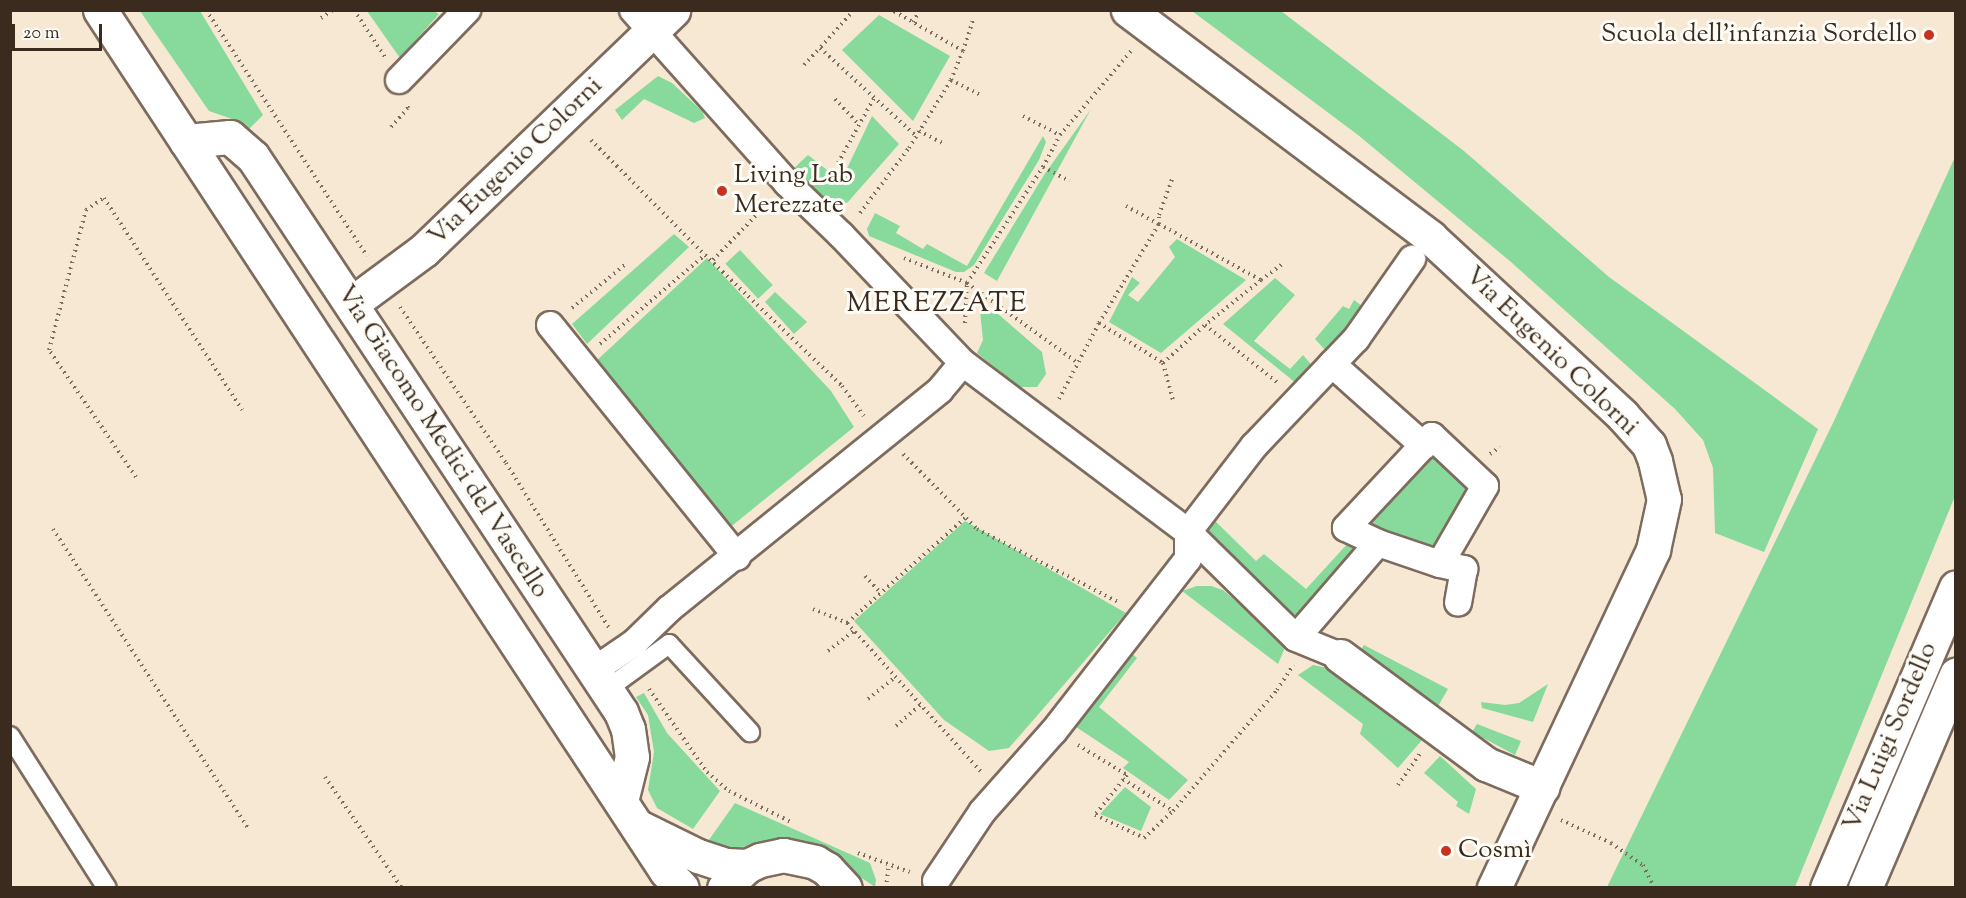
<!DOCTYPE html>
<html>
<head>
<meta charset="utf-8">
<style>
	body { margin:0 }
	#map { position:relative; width:1966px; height:898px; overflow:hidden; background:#f7e8d4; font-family:"Sorts Mill Goudy",serif }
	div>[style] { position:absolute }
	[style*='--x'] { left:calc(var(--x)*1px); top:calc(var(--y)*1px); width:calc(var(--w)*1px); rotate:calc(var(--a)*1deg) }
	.green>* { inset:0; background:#87da9b; transform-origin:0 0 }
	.path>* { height:4px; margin-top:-2px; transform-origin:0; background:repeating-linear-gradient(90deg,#7d6c5e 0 1.5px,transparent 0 6px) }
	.roads { filter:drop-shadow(2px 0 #7d6c5e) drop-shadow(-2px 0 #7d6c5e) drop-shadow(0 2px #7d6c5e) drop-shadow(0 -2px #7d6c5e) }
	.service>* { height:18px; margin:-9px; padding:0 9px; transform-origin:9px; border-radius:9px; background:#fff }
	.pedestrian>* { height:26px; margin:-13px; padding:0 13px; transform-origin:13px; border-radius:13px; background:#fff }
	.minor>* { height:33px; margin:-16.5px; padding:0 16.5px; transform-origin:16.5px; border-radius:16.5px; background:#fff }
	.dots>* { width:16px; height:16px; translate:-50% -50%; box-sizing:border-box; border:3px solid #fdfcf7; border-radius:50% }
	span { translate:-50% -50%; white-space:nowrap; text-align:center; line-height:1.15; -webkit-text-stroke:6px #fdfcf7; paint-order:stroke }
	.poi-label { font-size:26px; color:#3b2a1e }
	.right { translate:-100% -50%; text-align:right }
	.left { translate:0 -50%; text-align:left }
	.street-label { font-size:26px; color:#3b2a1e }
	.quarter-label { font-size:28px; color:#3b2a1e; letter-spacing:1.5px }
	.frame { position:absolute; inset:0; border:12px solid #3b2a1e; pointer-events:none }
	.scale { position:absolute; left:12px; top:24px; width:90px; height:27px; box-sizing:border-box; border:3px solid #3b2a1e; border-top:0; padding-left:8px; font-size:18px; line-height:21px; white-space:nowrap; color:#3b2a1e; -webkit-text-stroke:4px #fdfcf7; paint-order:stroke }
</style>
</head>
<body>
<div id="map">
	<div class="green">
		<i style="clip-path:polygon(140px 11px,200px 11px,263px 115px,249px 129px,232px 119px,209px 111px)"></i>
		<i style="clip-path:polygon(367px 11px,434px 11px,439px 14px,400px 58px)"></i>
		<i style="clip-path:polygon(1192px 11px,1281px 11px,1464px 151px,1609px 277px,1818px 429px,1764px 552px,1715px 533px,1713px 468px,1703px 440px,1675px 409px,1511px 262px,1358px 135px)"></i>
		<i style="clip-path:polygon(879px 15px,950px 56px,913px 121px,842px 50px)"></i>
		<i style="clip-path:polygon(658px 76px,672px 83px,702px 111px,705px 118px,694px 123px,644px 99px,622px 120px,615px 110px)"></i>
		<i style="clip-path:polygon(1091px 109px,997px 281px,984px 273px,1044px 175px)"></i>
		<i style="clip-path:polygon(872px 116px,899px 144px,848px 202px,838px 207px,814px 190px,794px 168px,808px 155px,841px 181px)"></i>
		<i style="clip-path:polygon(1043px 136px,1046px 142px,1039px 160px,974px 265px,964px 272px,956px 272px,869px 236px,867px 229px,875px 213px,900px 226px,896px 233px,923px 249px,927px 244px,967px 266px)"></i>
		<i style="clip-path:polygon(1955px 157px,1955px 496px,1795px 887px,1607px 887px,1833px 423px)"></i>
		<i style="clip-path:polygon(674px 234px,689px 247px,587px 344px,572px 324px)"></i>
		<i style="clip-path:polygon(1177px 239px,1246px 280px,1161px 353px,1109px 322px,1132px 277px,1140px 283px,1128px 295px,1138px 302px,1175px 257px,1169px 247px)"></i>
		<i style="left:740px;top:250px;width:48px;height:20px;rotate:47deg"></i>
		<i style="clip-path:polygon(707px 258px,831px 391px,854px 427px,728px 529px,595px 362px)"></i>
		<i style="clip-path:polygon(1275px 278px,1295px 295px,1254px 341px,1290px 369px,1303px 355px,1316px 370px,1297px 384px,1223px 324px)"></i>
		<i style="clip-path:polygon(775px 292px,807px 322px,794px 334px,765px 302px)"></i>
		<i style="clip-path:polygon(1354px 300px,1366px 309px,1327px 352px,1315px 339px,1343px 306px,1349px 309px)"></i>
		<i style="clip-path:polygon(979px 302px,997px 313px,1042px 352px,1046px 374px,1037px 387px,1020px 387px,977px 353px,983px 340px)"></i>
		<i style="clip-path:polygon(1328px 388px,1211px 517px,1256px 561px,1264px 554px,1306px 589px,1350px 541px,1362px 547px,1306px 616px,1288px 613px,1207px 535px,1204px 528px,1207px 517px,1314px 395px)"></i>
		<i style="clip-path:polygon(1432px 454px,1476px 483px,1440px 553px,1366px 524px)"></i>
		<i style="clip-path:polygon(965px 521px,1126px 613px,1009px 748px,989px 751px,944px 720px,854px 621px)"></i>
		<i style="clip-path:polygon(1197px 586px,1211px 586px,1223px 590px,1282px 640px,1284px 650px,1278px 664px,1182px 591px)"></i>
		<i style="clip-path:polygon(1364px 645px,1448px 689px,1437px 708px,1358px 654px)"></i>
		<i style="clip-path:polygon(1128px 650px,1137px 658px,1099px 707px,1188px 780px,1169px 800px,1123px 768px,1129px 762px,1070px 723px)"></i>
		<i style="clip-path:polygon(1313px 665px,1333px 669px,1422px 740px,1398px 768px,1360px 734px,1363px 724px,1298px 675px)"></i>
		<i style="clip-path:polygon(1548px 684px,1533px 722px,1482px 708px,1481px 702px,1505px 705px,1519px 703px)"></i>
		<i style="clip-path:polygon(644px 693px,667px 733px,720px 791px,693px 829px,657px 808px,648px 790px,654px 752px,648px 715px,636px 697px)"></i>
		<i style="clip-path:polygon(1477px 724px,1521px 741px,1515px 755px,1472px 732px)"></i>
		<i style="clip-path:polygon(1440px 756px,1476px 789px,1469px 814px,1456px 806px,1458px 802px,1424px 773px)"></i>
		<i style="clip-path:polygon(1125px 787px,1151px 807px,1141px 831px,1100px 814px)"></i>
		<i style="clip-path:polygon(735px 803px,870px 863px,876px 880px,875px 887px,816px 847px,759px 844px,735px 848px,706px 844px)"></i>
	</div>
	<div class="path">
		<i style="--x:206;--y:10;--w:294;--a:56.8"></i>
		<i style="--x:354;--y:10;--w:56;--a:56.6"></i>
		<i style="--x:854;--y:10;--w:51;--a:131.8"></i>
		<i style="--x:820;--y:48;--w:130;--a:42.5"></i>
		<i style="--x:321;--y:18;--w:14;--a:-34"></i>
		<i style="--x:913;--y:22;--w:14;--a:-60"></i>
		<i style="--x:963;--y:51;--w:32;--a:-72"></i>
		<i style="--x:804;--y:65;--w:23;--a:-47"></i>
		<i style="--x:951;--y:80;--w:33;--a:27"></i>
		<i style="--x:835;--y:99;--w:35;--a:47"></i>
		<i style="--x:1023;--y:116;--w:42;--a:27.2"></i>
		<i style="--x:391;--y:127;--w:25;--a:-48"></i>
		<i style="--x:408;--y:108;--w:4;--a:-104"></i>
		<i style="--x:919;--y:131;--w:28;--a:27"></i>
		<i style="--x:591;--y:140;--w:162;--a:45.3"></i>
		<i style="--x:705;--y:255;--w:190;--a:43.7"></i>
		<i style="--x:842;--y:386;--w:37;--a:54"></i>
		<i style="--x:838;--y:163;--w:74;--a:-61"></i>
		<i style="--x:1043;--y:167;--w:30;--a:28"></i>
		<i style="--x:1126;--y:206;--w:38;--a:29"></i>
		<i style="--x:1159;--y:224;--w:9;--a:-90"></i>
		<i style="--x:1159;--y:215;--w:38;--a:-70"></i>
		<i style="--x:860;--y:213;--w:81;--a:-53"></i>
		<i style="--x:909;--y:148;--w:80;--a:-58.3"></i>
		<i style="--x:951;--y:80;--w:31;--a:-68"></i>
		<i style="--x:963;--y:51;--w:82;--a:-150"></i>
		<i style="--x:904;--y:258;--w:68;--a:21.6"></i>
		<i style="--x:967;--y:283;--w:137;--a:35.8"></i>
		<i style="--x:713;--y:260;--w:79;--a:-46"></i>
		<i style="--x:1261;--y:280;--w:26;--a:-37"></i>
		<i style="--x:400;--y:307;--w:189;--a:55.8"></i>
		<i style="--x:506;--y:463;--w:195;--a:58"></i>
		<i style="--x:572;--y:308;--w:71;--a:-39.3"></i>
		<i style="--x:965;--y:323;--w:40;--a:-87.1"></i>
		<i style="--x:967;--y:283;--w:139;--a:-56.8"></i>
		<i style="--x:1043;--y:167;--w:36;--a:-62"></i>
		<i style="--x:1060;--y:135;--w:110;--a:-49.8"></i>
		<i style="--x:1099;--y:323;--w:75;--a:32"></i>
		<i style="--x:1163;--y:363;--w:38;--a:75"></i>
		<i style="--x:600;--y:344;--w:138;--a:-40.3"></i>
		<i style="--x:1163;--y:363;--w:57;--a:-42.1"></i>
		<i style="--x:1059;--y:399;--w:86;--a:-62.2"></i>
		<i style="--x:1099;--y:323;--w:116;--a:-58.8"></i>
		<i style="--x:1159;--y:224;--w:116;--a:28.8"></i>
		<i style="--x:1261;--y:280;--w:72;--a:141.2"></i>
		<i style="--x:1205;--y:325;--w:93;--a:38.5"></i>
		<i style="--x:903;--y:454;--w:105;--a:45.4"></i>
		<i style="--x:977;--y:529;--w:161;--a:27.4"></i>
		<i style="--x:1490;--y:454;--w:12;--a:-35"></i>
		<i style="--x:136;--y:477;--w:154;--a:-124.4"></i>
		<i style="--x:49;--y:350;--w:145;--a:-75.2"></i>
		<i style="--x:86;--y:210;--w:22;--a:-34"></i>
		<i style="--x:104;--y:198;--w:253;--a:56.9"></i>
		<i style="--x:965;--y:518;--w:158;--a:138.3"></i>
		<i style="--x:847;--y:623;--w:202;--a:48"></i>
		<i style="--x:53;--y:529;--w:356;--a:56.9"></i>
		<i style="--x:865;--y:576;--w:23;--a:47"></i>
		<i style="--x:813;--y:609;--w:37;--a:22"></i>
		<i style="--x:828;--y:651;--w:33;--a:-38"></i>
		<i style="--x:649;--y:689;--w:101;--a:55.1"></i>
		<i style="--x:707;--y:772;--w:29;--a:41"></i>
		<i style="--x:729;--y:791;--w:69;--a:26.6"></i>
		<i style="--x:868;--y:699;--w:35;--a:-39"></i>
		<i style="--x:896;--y:726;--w:32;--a:-41"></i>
		<i style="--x:1078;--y:745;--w:57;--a:31.5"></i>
		<i style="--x:1127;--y:775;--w:51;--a:128.7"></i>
		<i style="--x:1095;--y:815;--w:54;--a:25.1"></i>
		<i style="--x:1144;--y:838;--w:40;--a:-43"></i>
		<i style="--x:325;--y:777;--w:135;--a:55.3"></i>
		<i style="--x:1123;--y:779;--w:59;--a:32.6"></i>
		<i style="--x:1173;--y:811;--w:160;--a:-49.3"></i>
		<i style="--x:1277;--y:690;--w:30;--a:-57"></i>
		<i style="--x:1398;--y:785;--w:38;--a:-55"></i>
		<i style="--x:1561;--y:820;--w:55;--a:24.7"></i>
		<i style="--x:1611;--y:843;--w:39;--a:35"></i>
		<i style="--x:1643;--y:865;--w:25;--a:64"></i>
		<i style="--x:858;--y:853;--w:55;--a:20.1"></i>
		<i style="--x:886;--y:888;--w:24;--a:-83"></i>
	</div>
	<div class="roads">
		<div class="service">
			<i style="--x:606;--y:690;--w:78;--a:-36.1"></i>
			<i style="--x:669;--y:644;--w:120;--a:47.4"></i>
			<i style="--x:10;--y:736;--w:180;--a:57.5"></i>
		</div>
		<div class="pedestrian">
			<i style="--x:633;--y:10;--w:232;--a:48.3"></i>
			<i style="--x:787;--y:183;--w:75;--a:43.9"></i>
			<i style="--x:841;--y:235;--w:177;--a:46.4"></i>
			<i style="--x:963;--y:363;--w:281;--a:36.9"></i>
			<i style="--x:1188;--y:532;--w:151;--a:44.5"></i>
			<i style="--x:1296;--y:638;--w:48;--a:22.2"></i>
			<i style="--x:399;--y:80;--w:98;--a:-45.8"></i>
			<i style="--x:550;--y:325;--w:298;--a:51.1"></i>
			<i style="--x:1332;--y:364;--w:123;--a:41.7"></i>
			<i style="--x:1440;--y:564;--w:25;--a:12"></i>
			<i style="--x:1464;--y:569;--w:34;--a:100"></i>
			<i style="--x:1296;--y:638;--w:125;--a:-49.2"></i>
			<i style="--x:1378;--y:543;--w:65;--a:18.7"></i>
			<i style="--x:1440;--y:564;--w:90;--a:-60"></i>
			<i style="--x:1485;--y:486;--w:73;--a:-136.7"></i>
			<i style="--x:1432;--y:436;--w:126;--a:133.1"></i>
			<i style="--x:1346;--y:528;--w:35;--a:25"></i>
			<i style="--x:593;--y:671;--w:50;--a:-34.3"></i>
			<i style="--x:634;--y:643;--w:49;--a:-44.2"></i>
			<i style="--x:669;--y:609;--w:348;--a:-38.9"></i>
			<i style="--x:940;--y:390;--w:35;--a:-50"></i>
			<i style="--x:936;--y:881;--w:83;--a:-56.3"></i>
			<i style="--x:982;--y:812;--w:108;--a:-48.4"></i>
			<i style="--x:1054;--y:731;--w:218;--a:-52.1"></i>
			<i style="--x:1188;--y:559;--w:27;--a:-90"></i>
			<i style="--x:1188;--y:532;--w:108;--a:-52.5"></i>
			<i style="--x:1254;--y:446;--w:148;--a:-46.4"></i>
			<i style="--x:1356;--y:339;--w:98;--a:-55"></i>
		</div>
		<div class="minor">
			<i style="--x:100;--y:10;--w:1030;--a:56.68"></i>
			<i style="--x:666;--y:871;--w:23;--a:47"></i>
			<i style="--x:1128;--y:10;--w:378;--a:36.9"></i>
			<i style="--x:1430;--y:237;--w:263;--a:42.8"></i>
			<i style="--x:1623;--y:416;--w:39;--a:48"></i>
			<i style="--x:1649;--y:445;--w:17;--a:69"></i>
			<i style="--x:1655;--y:461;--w:39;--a:77"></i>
			<i style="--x:1664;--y:499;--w:52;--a:102.2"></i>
			<i style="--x:1653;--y:550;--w:374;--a:115.2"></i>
			<i style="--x:186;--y:141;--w:44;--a:-5.2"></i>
			<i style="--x:230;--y:137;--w:30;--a:41"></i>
			<i style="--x:253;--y:157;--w:666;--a:56.45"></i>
			<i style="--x:621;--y:712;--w:18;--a:68"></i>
			<i style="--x:628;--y:729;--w:28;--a:82"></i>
			<i style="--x:632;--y:757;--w:45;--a:104"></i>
			<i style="--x:351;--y:304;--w:91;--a:-36.5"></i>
			<i style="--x:424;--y:250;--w:346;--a:-43.9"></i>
			<i style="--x:1340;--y:656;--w:182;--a:36.5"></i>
			<i style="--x:1486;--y:764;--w:61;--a:22.3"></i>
			<i style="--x:637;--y:826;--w:68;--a:26.2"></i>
			<i style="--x:698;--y:856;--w:29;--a:18"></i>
			<i style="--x:726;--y:865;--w:21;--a:3"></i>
			<i style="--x:724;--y:888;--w:32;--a:-44"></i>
			<i style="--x:747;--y:866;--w:14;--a:-25"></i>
			<i style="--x:760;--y:860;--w:24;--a:-12"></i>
			<i style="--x:783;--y:855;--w:33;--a:12"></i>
			<i style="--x:815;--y:862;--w:14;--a:30"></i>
			<i style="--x:827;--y:869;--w:26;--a:47"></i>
			<i style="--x:1827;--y:888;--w:327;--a:-66.8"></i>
			<i style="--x:1865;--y:888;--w:232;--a:-66.9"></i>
		</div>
	</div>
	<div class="dots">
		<i style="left:1929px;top:35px;background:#c8321e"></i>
		<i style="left:722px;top:191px;background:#c8321e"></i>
		<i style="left:1446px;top:851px;background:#c8321e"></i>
	</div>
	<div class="poi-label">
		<span class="right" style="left:1917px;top:35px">Scuola dell’infanzia Sordello</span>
		<span class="left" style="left:734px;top:191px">Living Lab<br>Merezzate</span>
		<span class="left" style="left:1458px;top:851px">Cosmì</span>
	</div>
	<div class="street-label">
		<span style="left:516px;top:162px;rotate:-44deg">Via Eugenio Colorni</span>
		<span style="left:1551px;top:352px;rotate:44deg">Via Eugenio Colorni</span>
		<span style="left:442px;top:442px;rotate:57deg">Via Giacomo Medici del Vascello</span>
		<span style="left:1891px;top:737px;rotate:-67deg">Via Luigi Sordello</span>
	</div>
	<div class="quarter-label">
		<span style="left:937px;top:304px">MEREZZATE</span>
	</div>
	<div class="frame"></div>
	<div class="scale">20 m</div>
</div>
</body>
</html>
